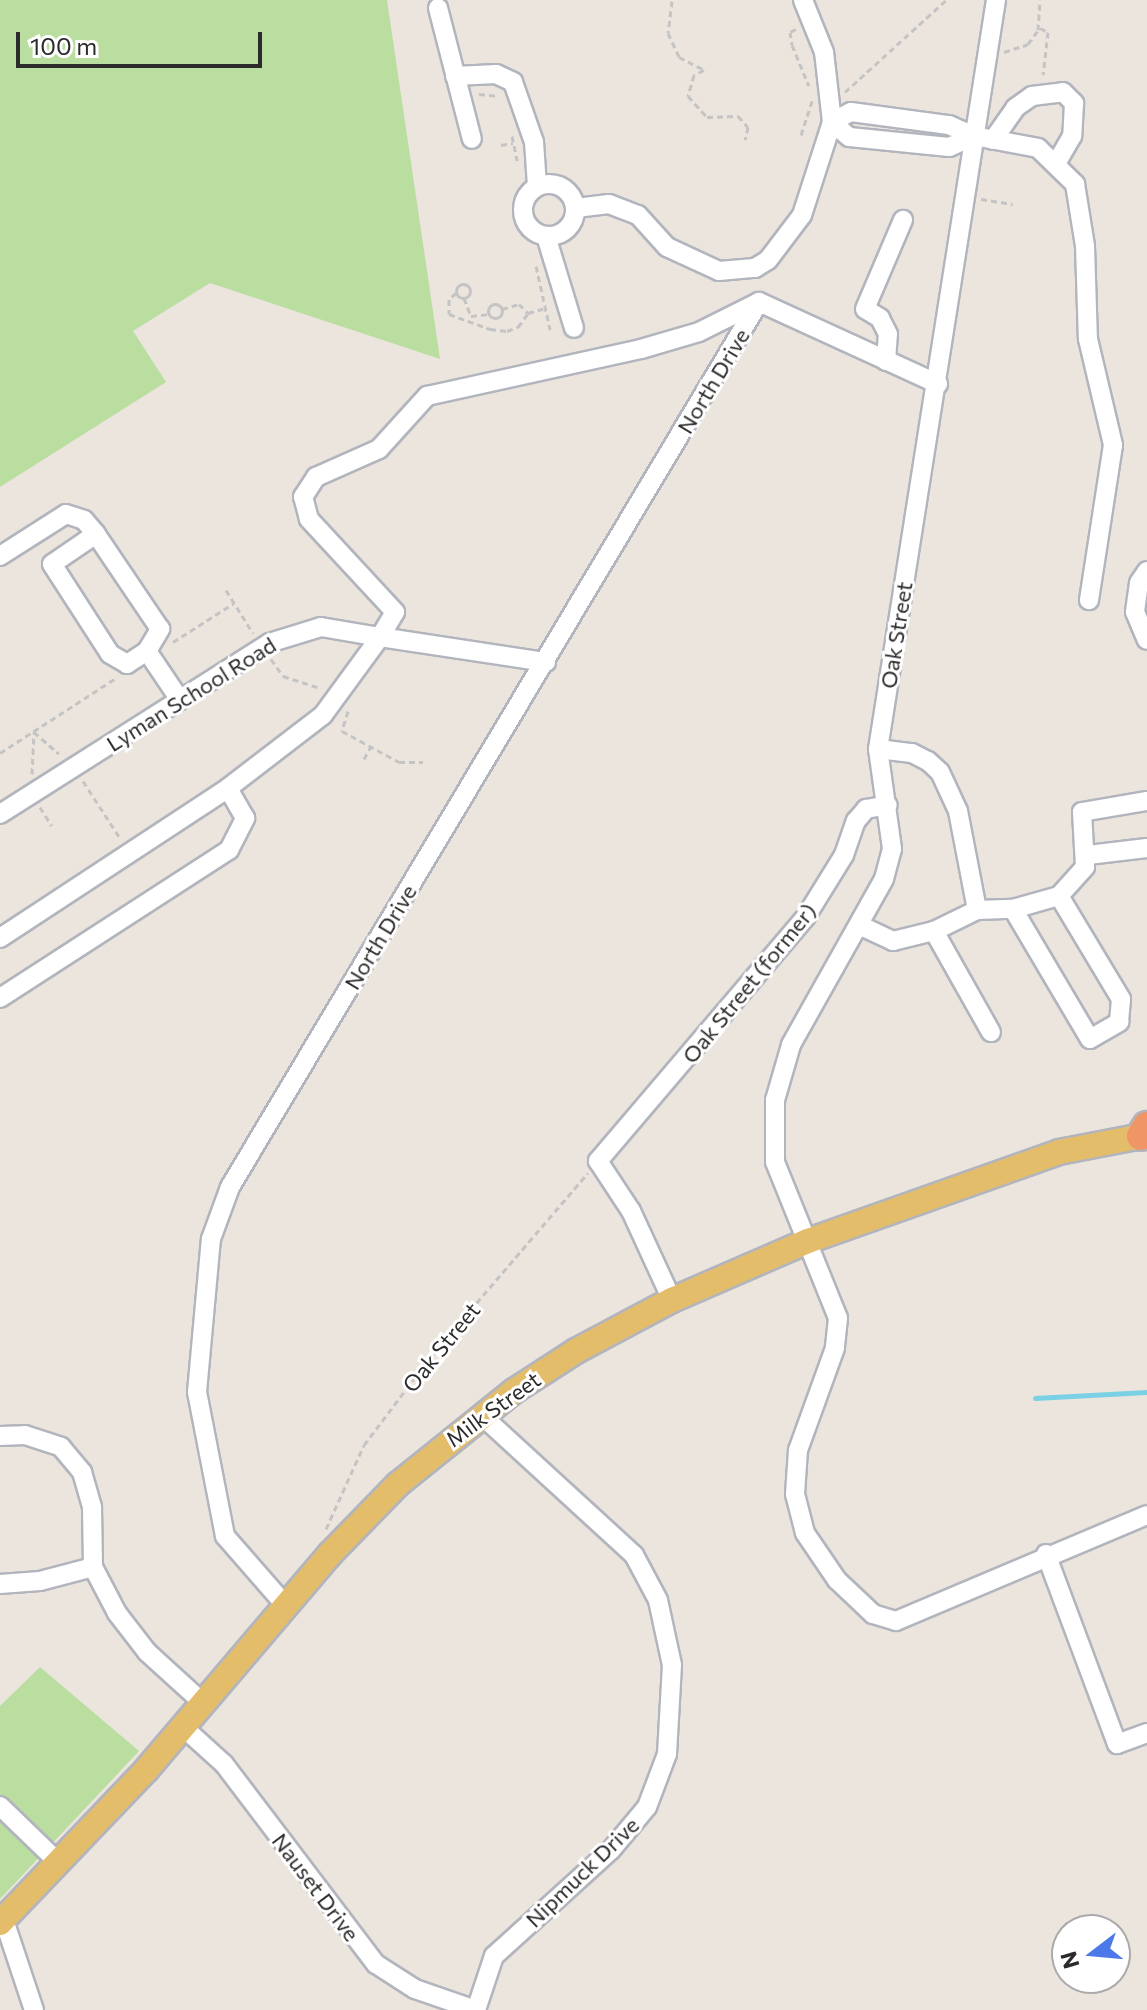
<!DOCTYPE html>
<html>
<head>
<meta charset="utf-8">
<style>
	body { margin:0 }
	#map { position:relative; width:1147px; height:2010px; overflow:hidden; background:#ebe5de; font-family:Commissioner,sans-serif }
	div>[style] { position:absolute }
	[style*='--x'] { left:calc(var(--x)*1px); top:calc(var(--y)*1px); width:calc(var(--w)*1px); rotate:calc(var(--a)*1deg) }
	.green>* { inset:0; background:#badda0 }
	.stream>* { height:5px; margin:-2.5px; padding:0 2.5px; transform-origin:2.5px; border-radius:2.5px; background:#7bd1e4 }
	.path>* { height:3px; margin-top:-1.5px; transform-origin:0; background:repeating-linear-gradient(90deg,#c4c4c4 0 6px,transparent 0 10px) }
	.path>.ring { margin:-1.5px; padding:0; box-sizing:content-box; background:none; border:3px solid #c4c4c4; border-radius:50% }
	.roads { filter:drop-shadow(2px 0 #b2b5bd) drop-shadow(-2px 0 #b2b5bd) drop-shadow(0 2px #b2b5bd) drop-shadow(0 -2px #b2b5bd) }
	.minor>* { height:18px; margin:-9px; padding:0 9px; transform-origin:9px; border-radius:9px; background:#fff }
	.minor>.ring { margin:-9px; padding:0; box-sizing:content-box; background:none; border:18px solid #fff; border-radius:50% }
	.major>* { height:24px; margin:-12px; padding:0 12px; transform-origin:12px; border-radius:12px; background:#e4bd6b }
	.highway>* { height:28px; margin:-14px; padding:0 14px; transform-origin:14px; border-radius:14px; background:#f09565 }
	span { translate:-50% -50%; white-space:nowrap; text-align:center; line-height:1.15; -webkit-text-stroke:6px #fff; paint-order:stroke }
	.street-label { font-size:22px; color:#2b2b2b }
	.north { position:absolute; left:1051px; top:1914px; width:80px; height:80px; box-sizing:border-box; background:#fff; border:2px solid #aaa; border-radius:50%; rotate:254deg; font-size:22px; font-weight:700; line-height:32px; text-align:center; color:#2b2b2b }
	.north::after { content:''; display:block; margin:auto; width:28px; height:36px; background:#4d78e9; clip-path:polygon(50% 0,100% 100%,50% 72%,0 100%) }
	.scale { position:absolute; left:16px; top:32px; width:246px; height:36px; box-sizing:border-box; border:4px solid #2b2b2b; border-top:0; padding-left:10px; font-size:24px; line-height:28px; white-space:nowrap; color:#2b2b2b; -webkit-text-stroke:6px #fff; paint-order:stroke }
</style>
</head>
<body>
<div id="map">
	<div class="green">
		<i style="clip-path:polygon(0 0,387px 0,440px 359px,210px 283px,133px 331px,166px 382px,0 487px)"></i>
		<i style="clip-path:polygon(40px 1667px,139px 1751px,0 1899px,0 1706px)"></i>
	</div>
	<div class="stream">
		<i style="--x:1035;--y:1398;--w:112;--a:-3.1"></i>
	</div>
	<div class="path">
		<i style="--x:672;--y:1;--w:32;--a:97"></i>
		<i style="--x:668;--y:33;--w:26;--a:65"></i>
		<i style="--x:679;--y:57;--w:28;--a:27"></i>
		<i style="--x:704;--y:70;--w:11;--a:153"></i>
		<i style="--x:694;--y:75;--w:22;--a:106"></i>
		<i style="--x:688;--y:96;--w:28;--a:48"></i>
		<i style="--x:707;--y:117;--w:31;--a:-2"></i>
		<i style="--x:738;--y:116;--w:15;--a:48"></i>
		<i style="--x:748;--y:127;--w:13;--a:103"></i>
		<i style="--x:1040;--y:28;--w:9;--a:27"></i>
		<i style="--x:1048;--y:32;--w:43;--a:96.6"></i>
		<i style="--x:796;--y:29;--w:7;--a:153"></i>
		<i style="--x:790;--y:32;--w:13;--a:81"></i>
		<i style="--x:792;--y:45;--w:44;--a:67.5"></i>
		<i style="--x:1004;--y:52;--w:25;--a:-18"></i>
		<i style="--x:1028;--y:44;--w:17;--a:-54"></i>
		<i style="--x:1038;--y:30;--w:30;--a:-86"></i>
		<i style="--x:845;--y:92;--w:137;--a:-42.3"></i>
		<i style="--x:479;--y:94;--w:20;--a:6"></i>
		<i style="--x:801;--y:135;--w:36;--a:-72"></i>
		<i style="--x:512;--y:136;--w:25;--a:78"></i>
		<i style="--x:501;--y:145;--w:12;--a:-9"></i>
		<i style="--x:981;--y:199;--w:32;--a:9"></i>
		<i style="--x:536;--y:266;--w:65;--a:77.5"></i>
		<i class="ring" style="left:456px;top:284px;width:11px;height:11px"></i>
		<i style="--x:456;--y:293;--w:9;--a:139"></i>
		<i style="--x:449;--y:299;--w:15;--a:90"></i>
		<i style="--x:449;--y:314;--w:44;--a:20.1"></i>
		<i style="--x:490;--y:329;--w:17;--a:7"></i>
		<i style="--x:507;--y:331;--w:12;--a:-20"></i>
		<i style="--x:518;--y:327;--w:17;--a:-54"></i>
		<i style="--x:528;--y:313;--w:19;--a:-16"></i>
		<i style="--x:464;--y:298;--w:19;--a:69"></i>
		<i style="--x:471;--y:316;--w:18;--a:-6"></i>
		<i class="ring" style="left:488px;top:304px;width:11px;height:11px"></i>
		<i style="--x:502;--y:309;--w:18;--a:-16"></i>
		<i style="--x:519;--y:304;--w:13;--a:45"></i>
		<i style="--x:226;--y:590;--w:51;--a:57.9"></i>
		<i style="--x:173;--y:642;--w:72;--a:-32.6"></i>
		<i style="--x:271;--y:659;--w:21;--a:55"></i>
		<i style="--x:283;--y:676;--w:40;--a:18"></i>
		<i style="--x:348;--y:711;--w:21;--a:107"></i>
		<i style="--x:342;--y:731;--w:65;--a:28.5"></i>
		<i style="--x:399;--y:762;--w:24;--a:0"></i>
		<i style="--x:0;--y:753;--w:138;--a:-32.9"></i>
		<i style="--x:364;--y:759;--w:13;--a:-61"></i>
		<i style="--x:32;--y:774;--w:42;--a:-87.3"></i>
		<i style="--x:34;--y:732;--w:33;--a:41"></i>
		<i style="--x:83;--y:781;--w:68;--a:57"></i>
		<i style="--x:40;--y:807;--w:22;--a:58"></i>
		<i style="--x:326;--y:1529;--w:92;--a:-65.7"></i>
		<i style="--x:364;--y:1445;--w:111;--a:-53"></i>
		<i style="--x:431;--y:1356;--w:241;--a:-49.4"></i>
	</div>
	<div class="roads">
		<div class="minor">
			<i style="--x:996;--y:0;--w:758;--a:98.95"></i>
			<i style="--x:878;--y:749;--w:101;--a:82"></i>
			<i style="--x:892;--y:849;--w:31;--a:105"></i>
			<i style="--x:884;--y:879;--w:190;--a:119.3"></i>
			<i style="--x:791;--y:1045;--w:57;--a:106.2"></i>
			<i style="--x:775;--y:1100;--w:62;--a:90"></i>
			<i style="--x:775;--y:1162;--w:168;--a:68"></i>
			<i style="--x:838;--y:1318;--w:30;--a:96"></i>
			<i style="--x:835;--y:1348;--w:109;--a:109.9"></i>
			<i style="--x:798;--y:1450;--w:44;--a:93.9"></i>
			<i style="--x:795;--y:1494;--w:40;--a:75.6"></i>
			<i style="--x:805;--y:1533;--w:57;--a:55.8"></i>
			<i style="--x:837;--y:1580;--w:50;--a:43.4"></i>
			<i style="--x:873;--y:1614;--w:24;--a:17"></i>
			<i style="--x:896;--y:1621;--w:272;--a:-22.9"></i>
			<i style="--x:438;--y:8;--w:135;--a:75.5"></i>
			<i style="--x:455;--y:76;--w:41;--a:-2.8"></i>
			<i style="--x:496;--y:74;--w:19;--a:25"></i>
			<i style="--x:513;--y:82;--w:64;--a:70.7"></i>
			<i style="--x:534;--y:142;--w:44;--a:86.1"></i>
			<i style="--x:974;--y:136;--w:27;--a:156"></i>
			<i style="--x:949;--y:147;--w:100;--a:-174.3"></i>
			<i style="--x:849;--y:137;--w:23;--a:-139"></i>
			<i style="--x:832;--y:122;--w:21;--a:-28"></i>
			<i style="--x:851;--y:112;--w:99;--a:7.6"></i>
			<i style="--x:949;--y:125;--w:27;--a:24"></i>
			<i style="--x:974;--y:136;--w:65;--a:10.6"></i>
			<i style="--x:1038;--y:148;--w:52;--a:44.2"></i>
			<i style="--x:1075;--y:184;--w:63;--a:80.8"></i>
			<i style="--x:1085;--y:246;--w:93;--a:88.2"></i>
			<i style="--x:1088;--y:339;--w:109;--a:76.7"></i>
			<i style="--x:1113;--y:445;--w:157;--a:98.8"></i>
			<i style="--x:993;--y:140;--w:39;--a:-55"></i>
			<i style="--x:1015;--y:108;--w:21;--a:-35"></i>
			<i style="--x:1032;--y:96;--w:31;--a:-7"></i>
			<i style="--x:1063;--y:92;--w:16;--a:45"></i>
			<i style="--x:1074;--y:103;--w:33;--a:93"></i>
			<i style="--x:1072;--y:136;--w:32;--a:120"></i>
			<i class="ring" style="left:523px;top:184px;width:34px;height:34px"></i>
			<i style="--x:576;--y:208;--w:33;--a:-7"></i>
			<i style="--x:609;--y:204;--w:31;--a:21"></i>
			<i style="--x:638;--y:215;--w:43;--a:47.8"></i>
			<i style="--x:667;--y:247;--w:57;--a:24.8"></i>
			<i style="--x:719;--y:271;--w:36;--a:-5"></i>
			<i style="--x:755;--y:268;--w:15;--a:-32"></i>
			<i style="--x:768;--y:260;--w:56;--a:-52.9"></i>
			<i style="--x:802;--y:215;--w:98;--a:-72.1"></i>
			<i style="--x:832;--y:122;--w:70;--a:-96.5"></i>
			<i style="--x:824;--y:52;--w:56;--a:-112"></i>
			<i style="--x:546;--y:236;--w:96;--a:73.1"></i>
			<i style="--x:759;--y:302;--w:197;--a:24.6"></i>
			<i style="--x:886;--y:361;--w:27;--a:-86"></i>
			<i style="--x:888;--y:334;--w:18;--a:-117"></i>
			<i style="--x:880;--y:318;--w:17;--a:-149"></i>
			<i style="--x:865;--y:309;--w:97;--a:-66.9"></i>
			<i style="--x:0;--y:556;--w:78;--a:-32.5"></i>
			<i style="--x:66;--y:514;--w:19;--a:18"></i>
			<i style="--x:84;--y:520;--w:18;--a:49"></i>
			<i style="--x:1147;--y:571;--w:14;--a:124"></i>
			<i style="--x:1139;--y:583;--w:29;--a:98"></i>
			<i style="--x:1135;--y:612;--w:30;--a:67"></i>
			<i style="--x:147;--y:651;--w:26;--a:-59"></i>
			<i style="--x:160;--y:629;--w:115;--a:-124"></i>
			<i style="--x:96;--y:534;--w:53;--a:145.7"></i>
			<i style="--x:52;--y:564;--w:107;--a:57.2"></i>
			<i style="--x:110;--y:654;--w:20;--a:30"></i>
			<i style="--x:127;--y:664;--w:24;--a:-33"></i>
			<i style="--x:147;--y:651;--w:59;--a:56"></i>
			<i style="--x:878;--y:749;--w:34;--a:7"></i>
			<i style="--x:912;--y:753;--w:18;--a:27"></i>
			<i style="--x:928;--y:761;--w:16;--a:43"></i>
			<i style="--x:940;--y:772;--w:43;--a:65.2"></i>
			<i style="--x:958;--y:811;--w:101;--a:79.1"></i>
			<i style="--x:977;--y:910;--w:48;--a:154"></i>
			<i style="--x:0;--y:814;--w:319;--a:-32.4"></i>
			<i style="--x:269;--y:643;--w:54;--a:-17.1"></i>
			<i style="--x:321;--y:627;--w:60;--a:9.6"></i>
			<i style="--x:380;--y:637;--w:29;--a:-59"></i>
			<i style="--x:395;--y:612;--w:127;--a:-132.8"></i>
			<i style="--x:309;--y:519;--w:23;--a:-105"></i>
			<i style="--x:303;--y:497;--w:24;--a:-57"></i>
			<i style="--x:316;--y:477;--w:69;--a:-24"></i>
			<i style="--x:379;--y:449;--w:72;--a:-47.8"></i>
			<i style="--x:427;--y:396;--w:219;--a:-12.4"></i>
			<i style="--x:641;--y:349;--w:60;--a:-16.3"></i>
			<i style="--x:699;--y:332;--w:67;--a:-26.6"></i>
			<i style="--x:1088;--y:855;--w:59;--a:-6.8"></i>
			<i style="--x:1013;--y:909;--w:48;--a:-15.8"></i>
			<i style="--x:977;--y:910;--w:36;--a:-2"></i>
			<i style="--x:1013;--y:909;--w:151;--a:59.4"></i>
			<i style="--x:1090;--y:1039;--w:34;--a:-30"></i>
			<i style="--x:1119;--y:1022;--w:23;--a:-85"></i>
			<i style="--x:1121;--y:999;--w:120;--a:-121"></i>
			<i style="--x:1059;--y:896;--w:39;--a:-48"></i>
			<i style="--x:1085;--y:867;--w:55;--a:-93.1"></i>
			<i style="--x:1082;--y:812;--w:66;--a:-9.6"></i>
			<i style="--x:859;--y:925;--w:38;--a:25"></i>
			<i style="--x:893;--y:941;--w:42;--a:-13.7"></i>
			<i style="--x:934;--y:931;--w:116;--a:60.6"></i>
			<i style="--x:0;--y:938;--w:273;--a:-33.3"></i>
			<i style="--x:228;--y:788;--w:120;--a:-37.5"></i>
			<i style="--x:323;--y:715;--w:97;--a:-53.8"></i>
			<i style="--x:380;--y:637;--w:168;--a:8.6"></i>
			<i style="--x:0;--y:998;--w:273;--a:-32.9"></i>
			<i style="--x:229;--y:850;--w:36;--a:-63"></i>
			<i style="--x:245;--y:818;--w:34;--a:-120"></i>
			<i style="--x:672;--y:1300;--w:98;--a:-114.7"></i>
			<i style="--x:631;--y:1211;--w:60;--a:-123.4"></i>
			<i style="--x:598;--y:1161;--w:319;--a:-49.6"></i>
			<i style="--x:805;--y:918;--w:74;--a:-58.2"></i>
			<i style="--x:844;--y:855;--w:36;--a:-71"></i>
			<i style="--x:856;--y:821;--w:16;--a:-50"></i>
			<i style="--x:866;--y:809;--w:22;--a:-10"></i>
			<i style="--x:0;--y:1436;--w:25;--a:-2"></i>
			<i style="--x:25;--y:1435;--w:38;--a:18"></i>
			<i style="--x:61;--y:1447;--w:33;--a:50"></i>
			<i style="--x:82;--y:1472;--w:37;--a:74"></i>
			<i style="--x:92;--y:1508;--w:59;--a:89"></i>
			<i style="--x:93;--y:1567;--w:52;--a:62.4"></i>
			<i style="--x:117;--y:1613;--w:49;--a:52.4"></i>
			<i style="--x:147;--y:1652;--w:76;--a:42.3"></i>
			<i style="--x:1046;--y:1554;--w:203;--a:69.5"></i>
			<i style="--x:1117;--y:1744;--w:32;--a:-20"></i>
			<i style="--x:0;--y:1584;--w:40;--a:-4.3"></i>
			<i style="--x:40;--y:1581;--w:55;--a:-14.8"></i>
			<i style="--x:286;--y:1606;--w:93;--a:-131.1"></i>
			<i style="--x:225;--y:1536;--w:147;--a:-101"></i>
			<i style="--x:197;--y:1392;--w:154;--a:-84.8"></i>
			<i style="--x:211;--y:1239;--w:55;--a:-69.9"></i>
			<i style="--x:230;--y:1187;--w:1031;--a:-59.13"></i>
			<i style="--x:183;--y:1727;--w:55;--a:42.1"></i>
			<i style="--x:224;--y:1764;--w:251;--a:52.8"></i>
			<i style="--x:376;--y:1964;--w:46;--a:32.7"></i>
			<i style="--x:415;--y:1989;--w:65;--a:19"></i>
			<i style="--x:0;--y:1806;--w:83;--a:44"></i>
			<i style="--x:4;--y:1920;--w:95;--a:71.6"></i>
			<i style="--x:476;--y:2010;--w:57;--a:-71.6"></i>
			<i style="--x:494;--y:1956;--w:158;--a:-42.2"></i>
			<i style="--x:611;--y:1850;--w:56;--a:-50.1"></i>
			<i style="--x:647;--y:1807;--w:57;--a:-69.3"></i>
			<i style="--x:667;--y:1754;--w:89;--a:-86.8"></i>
			<i style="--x:672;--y:1665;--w:66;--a:-102.2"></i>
			<i style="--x:658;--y:1600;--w:51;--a:-118.1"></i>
			<i style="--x:634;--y:1555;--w:207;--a:-137.5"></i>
		</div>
		<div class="major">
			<i style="--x:0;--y:1923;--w:213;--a:-46.3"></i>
			<i style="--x:147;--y:1769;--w:282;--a:-49.6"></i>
			<i style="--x:330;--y:1554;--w:96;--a:-45.8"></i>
			<i style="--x:397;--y:1485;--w:150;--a:-38.8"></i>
			<i style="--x:514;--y:1391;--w:74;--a:-32.8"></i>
			<i style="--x:576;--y:1351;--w:109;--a:-28"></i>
			<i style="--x:672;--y:1300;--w:148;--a:-23.5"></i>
			<i style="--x:808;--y:1241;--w:266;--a:-19.5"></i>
			<i style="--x:1059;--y:1152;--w:90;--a:-10.9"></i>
		</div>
		<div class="highway">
			<i style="--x:1141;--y:1136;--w:12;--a:-59"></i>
		</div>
	</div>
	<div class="street-label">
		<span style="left:713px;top:381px;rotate:-59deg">North Drive</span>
		<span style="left:896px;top:635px;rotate:-81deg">Oak Street</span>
		<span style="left:191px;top:694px;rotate:-32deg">Lyman School Road</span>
		<span style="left:380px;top:937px;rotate:-59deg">North Drive</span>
		<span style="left:749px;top:983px;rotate:-51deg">Oak Street (former)</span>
		<span style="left:441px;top:1347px;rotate:-51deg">Oak Street</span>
		<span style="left:493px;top:1409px;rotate:-36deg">Milk Street</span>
		<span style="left:582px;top:1872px;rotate:-44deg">Nipmuck Drive</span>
		<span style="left:316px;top:1887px;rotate:53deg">Nauset Drive</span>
	</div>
	<div class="north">N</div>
	<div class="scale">100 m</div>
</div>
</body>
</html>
